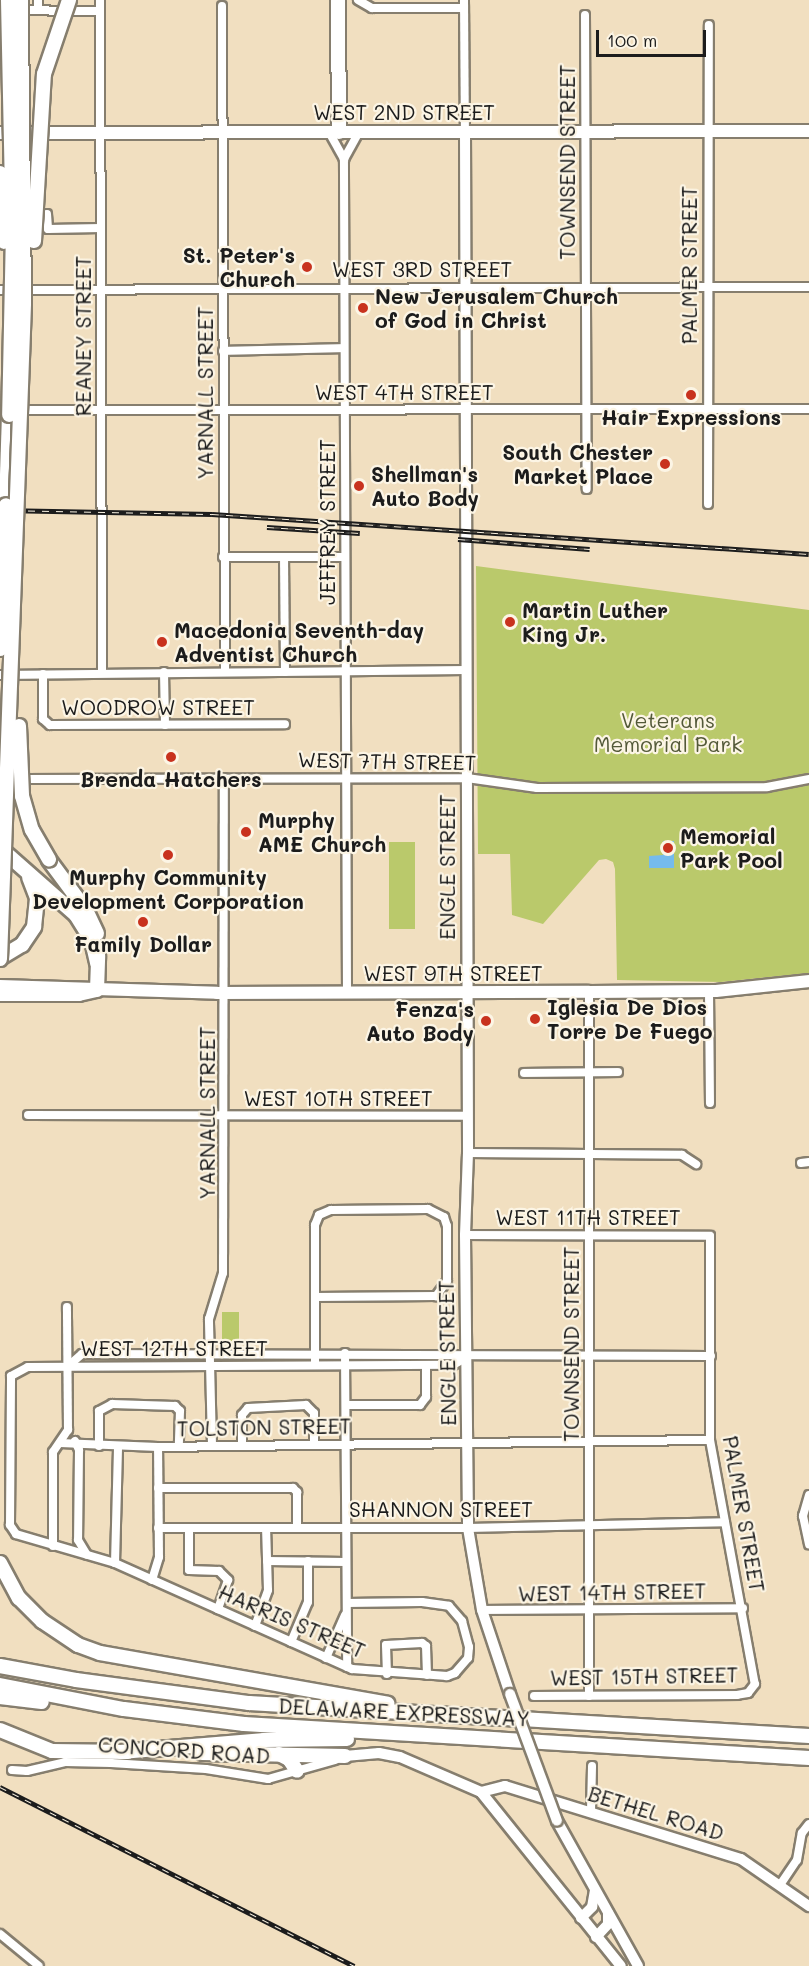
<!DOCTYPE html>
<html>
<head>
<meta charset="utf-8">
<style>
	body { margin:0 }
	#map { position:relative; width:809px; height:1966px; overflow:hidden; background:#f1dfc0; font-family:Mali,sans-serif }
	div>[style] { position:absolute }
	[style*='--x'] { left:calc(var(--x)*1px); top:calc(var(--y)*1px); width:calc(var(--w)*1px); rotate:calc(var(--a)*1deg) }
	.green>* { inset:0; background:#bac96b; transform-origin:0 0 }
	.water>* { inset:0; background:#75bbec }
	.roads { filter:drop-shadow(2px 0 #867e6e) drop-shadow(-2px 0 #867e6e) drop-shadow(0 2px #867e6e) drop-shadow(0 -2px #867e6e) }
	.street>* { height:8px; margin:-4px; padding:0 4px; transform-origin:4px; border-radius:4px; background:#fff }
	.secondary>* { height:10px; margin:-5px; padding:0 5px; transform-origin:5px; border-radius:5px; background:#fff }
	.primary>* { height:12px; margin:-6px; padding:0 6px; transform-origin:6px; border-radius:6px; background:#fff }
	.highway>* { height:14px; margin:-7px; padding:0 7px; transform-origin:7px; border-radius:7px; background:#fff }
	.rail>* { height:4.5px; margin-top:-2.25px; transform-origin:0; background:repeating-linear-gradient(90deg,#fcf5e5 0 7px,#1c1c1c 0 14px); box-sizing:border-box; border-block:2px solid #1c1c1c }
	.bridges { filter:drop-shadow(2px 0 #867e6e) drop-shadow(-2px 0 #867e6e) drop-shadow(0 2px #867e6e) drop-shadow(0 -2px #867e6e) }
	.secondary-bridge>* { height:10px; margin:-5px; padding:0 5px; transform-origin:5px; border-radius:5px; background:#fff }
	.highway-bridge>* { height:14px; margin:-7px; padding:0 7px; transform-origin:7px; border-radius:7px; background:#fff }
	.dots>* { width:16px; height:16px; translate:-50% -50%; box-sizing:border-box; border:3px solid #fcf5e5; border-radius:50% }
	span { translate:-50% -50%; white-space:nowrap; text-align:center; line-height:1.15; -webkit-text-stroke:4.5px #fcf5e5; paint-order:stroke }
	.street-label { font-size:21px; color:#1c1c1c }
	.poi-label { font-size:21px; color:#1c1c1c; font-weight:700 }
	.right { translate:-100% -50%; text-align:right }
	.left { translate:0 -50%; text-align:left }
	.park-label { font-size:21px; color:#535938 }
	.scale { position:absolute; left:596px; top:30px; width:110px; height:27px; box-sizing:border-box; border:3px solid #1c1c1c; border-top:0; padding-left:8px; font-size:18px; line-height:21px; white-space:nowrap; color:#1c1c1c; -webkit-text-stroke:4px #fcf5e5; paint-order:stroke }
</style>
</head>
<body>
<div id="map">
	<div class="green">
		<i style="clip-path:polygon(476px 566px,809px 610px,809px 973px,721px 982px,617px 980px,615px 869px,613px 862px,606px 859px,599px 860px,543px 924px,512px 915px,510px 854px,478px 854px)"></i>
		<i style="left:389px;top:842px;width:26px;height:87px"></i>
		<i style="left:222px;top:1312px;width:17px;height:32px"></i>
	</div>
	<div class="water">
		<i style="clip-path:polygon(663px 841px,674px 841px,674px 868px,649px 868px,649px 856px,663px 855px)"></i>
	</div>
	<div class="roads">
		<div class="street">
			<i style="--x:38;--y:0;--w:10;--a:90"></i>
			<i style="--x:100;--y:0;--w:673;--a:89.83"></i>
			<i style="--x:358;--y:0;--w:16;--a:30"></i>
			<i style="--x:372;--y:8;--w:92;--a:0"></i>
			<i style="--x:464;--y:0;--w:132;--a:89.6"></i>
			<i style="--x:222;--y:6;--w:666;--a:89.74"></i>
			<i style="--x:0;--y:10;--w:100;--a:0.6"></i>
			<i style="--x:585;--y:15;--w:474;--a:89.8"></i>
			<i style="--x:329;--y:132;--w:31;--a:61"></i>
			<i style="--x:47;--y:214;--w:15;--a:86"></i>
			<i style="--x:48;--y:229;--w:53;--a:-1.1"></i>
			<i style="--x:0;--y:290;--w:809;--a:-0.21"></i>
			<i style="--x:223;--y:351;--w:121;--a:-1.4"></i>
			<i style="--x:0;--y:410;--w:809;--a:-0.07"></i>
			<i style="--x:708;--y:504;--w:479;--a:-89.9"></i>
			<i style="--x:223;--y:557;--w:122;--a:0"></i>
			<i style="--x:284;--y:557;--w:115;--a:89.5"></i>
			<i style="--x:164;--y:672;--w:53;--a:88.9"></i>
			<i style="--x:43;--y:674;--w:45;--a:90"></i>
			<i style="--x:43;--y:719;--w:9;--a:41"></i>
			<i style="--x:50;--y:725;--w:235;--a:-0.2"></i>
			<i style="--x:0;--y:675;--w:466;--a:-0.6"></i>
			<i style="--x:19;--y:779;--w:448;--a:-0.1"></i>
			<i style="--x:467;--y:778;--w:71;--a:8.1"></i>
			<i style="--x:537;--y:788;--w:230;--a:-0.2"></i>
			<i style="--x:767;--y:787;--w:43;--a:-10.8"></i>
			<i style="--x:709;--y:991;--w:112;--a:89.5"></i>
			<i style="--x:589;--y:992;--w:704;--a:90"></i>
			<i style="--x:347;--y:993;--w:834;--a:-90.21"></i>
			<i style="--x:344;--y:159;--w:31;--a:-61"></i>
			<i style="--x:524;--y:1073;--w:94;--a:-0.6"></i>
			<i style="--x:28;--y:1115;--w:440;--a:0.1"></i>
			<i style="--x:468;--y:1153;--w:214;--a:0.5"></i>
			<i style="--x:682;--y:1155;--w:17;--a:33"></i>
			<i style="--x:801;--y:1163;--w:8;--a:-7"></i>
			<i style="--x:465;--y:1235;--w:245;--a:0.2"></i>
			<i style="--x:710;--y:1236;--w:204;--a:90"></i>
			<i style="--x:710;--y:1440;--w:248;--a:79.6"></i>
			<i style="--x:755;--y:1684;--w:11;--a:128"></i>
			<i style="--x:748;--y:1693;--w:11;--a:170"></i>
			<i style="--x:737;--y:1695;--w:203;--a:179.7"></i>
			<i style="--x:345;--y:1353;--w:314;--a:89.6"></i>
			<i style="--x:315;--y:1365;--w:140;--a:-90"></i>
			<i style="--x:315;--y:1225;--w:11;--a:-68"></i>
			<i style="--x:319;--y:1215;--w:13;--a:-23"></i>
			<i style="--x:331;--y:1210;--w:97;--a:-0.6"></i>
			<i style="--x:428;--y:1209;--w:18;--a:27"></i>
			<i style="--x:444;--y:1217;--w:9;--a:72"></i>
			<i style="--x:447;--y:1226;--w:55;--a:90"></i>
			<i style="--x:447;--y:1281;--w:19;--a:126"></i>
			<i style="--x:436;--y:1296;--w:121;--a:179.5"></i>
			<i style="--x:67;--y:1367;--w:20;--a:-41"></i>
			<i style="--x:82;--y:1354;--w:629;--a:0.18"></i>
			<i style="--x:346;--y:1405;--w:74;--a:0"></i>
			<i style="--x:420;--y:1405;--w:10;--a:-53"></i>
			<i style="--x:426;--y:1397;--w:32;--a:-90"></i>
			<i style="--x:75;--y:1441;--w:10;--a:66"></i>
			<i style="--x:79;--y:1450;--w:90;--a:90.6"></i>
			<i style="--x:78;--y:1540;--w:17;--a:59"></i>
			<i style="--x:60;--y:1443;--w:98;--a:2.3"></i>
			<i style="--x:158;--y:1447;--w:552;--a:-0.73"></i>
			<i style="--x:242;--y:1444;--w:29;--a:-90"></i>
			<i style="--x:242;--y:1415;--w:9;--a:-49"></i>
			<i style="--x:248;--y:1408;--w:58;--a:-3"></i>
			<i style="--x:306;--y:1405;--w:11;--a:45"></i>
			<i style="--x:314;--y:1413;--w:31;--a:90"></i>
			<i style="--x:212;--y:1445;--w:126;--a:-91.4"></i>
			<i style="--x:209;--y:1319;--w:48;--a:-73.1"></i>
			<i style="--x:223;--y:1273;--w:495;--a:-89.9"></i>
			<i style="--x:99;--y:1446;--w:35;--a:-90"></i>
			<i style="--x:99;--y:1411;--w:15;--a:-28"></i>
			<i style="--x:112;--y:1404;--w:63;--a:1.8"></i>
			<i style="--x:175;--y:1406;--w:7;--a:45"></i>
			<i style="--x:180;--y:1411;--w:34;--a:92"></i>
			<i style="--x:158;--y:1488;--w:135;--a:0"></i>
			<i style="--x:293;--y:1488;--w:6;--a:45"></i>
			<i style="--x:297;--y:1492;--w:36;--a:90"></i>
			<i style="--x:809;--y:1495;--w:22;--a:106"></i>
			<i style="--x:803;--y:1516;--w:29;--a:78"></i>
			<i style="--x:158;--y:1528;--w:310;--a:0"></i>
			<i style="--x:468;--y:1528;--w:257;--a:-1.3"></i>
			<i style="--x:189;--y:1528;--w:42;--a:90"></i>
			<i style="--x:189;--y:1570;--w:30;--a:2"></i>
			<i style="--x:219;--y:1571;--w:13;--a:45"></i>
			<i style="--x:228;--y:1580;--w:31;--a:109"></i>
			<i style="--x:53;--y:1546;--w:94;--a:-90"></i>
			<i style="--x:53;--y:1452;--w:27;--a:-56"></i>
			<i style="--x:68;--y:1430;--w:123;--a:-90.5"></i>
			<i style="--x:267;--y:1561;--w:79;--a:0.7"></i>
			<i style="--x:115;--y:1563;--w:117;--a:-88.5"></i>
			<i style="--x:152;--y:1580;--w:24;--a:-73"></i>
			<i style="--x:159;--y:1557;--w:110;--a:-90.5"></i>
			<i style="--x:347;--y:1603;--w:75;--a:-0.8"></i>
			<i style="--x:422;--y:1602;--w:27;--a:8"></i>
			<i style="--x:449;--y:1606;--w:20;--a:49"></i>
			<i style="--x:462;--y:1621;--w:27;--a:75"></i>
			<i style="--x:469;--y:1647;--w:11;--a:95"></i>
			<i style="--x:468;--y:1658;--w:20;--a:131"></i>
			<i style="--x:455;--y:1673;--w:9;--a:159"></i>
			<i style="--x:447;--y:1676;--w:95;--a:-175.8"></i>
			<i style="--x:352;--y:1669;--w:260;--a:-155.9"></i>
			<i style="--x:115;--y:1563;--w:103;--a:-163.7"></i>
			<i style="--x:16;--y:1534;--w:11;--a:-124"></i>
			<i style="--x:10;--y:1525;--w:149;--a:-89.6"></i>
			<i style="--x:11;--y:1376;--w:19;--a:-28"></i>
			<i style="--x:28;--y:1367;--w:425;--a:-0.3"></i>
			<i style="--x:453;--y:1365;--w:16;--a:-30"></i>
			<i style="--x:482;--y:1610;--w:261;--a:-0.4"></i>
			<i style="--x:255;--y:1626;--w:38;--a:-70"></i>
			<i style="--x:268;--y:1590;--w:62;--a:-91.8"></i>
			<i style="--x:291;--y:1642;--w:43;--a:-67"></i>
			<i style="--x:308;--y:1602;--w:41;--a:-90"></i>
			<i style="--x:326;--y:1658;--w:47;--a:-66.2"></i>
			<i style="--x:387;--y:1674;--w:29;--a:-92"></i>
			<i style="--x:386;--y:1645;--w:36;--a:-3"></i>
			<i style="--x:422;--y:1643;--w:5;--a:37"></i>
			<i style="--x:426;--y:1646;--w:29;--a:88"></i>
			<i style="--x:12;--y:1770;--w:15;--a:4"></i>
			<i style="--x:27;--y:1771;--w:39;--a:-13"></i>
			<i style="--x:65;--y:1762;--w:46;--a:1.2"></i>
			<i style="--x:111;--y:1763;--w:95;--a:3.6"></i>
			<i style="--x:206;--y:1769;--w:63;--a:9.2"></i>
			<i style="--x:268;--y:1779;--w:70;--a:-15.8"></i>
			<i style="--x:591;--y:1811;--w:45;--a:-88.7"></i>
			<i style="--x:780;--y:1885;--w:30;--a:-56"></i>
			<i style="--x:797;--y:1860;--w:27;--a:-80"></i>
			<i style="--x:802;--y:1833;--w:11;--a:-52"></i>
			<i style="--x:0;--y:1934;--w:50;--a:39.4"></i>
		</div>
		<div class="secondary">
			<i style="--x:465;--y:132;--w:1021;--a:89.83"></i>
			<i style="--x:468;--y:1153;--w:82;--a:92.1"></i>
			<i style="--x:465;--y:1235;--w:293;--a:89.4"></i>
			<i style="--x:468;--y:1528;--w:83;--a:80.3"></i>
			<i style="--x:482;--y:1610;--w:89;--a:71.6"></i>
			<i style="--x:345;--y:1756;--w:34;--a:-5"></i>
			<i style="--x:379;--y:1753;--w:21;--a:11"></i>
			<i style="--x:400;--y:1757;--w:88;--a:23.4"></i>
			<i style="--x:481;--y:1792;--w:223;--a:51.2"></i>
			<i style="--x:481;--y:1792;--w:25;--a:-14"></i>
			<i style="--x:505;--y:1786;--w:247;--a:17.2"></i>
			<i style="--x:741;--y:1859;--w:83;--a:34.7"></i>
			<i style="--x:557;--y:1821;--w:166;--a:60.8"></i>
			<i style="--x:581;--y:1918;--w:16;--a:-45"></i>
			<i style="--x:592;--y:1907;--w:17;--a:-80"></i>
			<i style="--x:596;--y:1937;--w:18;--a:-47"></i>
			<i style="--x:608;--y:1924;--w:11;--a:-90"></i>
		</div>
		<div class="primary">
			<i style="--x:0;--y:133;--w:809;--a:-0.14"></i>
			<i style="--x:0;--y:986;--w:217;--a:1.8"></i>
			<i style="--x:217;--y:993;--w:372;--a:-0.2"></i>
			<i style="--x:589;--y:992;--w:127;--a:-0.5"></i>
			<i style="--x:716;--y:991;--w:94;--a:-6.1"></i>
			<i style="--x:0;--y:995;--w:79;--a:0"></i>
			<i style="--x:79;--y:995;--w:17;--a:-13"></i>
		</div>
		<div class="highway">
			<i style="--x:338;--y:0;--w:132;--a:89.6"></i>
			<i style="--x:6;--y:505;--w:90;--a:-88.1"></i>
			<i style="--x:0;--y:848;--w:101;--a:41.4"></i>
			<i style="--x:76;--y:915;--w:31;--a:58"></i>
			<i style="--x:92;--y:941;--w:23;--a:77"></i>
			<i style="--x:49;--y:860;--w:62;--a:53.5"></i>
			<i style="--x:86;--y:910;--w:26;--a:65"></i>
			<i style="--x:0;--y:958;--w:26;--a:-31"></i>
			<i style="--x:22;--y:945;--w:22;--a:-56"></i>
			<i style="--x:34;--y:927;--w:29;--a:-84"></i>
			<i style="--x:37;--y:898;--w:22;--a:-111"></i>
			<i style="--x:97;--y:990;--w:34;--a:-88"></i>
			<i style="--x:0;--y:1563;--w:40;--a:62"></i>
			<i style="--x:19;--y:1598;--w:33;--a:45"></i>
			<i style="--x:42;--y:1621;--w:43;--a:33.7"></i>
			<i style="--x:78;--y:1645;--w:23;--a:20"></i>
			<i style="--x:100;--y:1653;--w:292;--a:10"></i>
			<i style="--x:0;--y:1666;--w:77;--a:10.4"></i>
			<i style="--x:76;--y:1680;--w:175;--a:7.6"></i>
			<i style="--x:249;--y:1703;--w:561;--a:3.37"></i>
			<i style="--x:0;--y:1685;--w:126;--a:11"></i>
			<i style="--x:124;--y:1709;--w:121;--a:7.1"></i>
			<i style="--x:244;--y:1724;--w:566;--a:3.44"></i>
			<i style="--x:0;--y:1697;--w:42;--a:6.8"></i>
			<i style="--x:0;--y:1730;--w:56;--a:22"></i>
			<i style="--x:52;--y:1751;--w:76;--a:0.8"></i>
			<i style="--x:121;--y:1752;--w:144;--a:-4.8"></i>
			<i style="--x:264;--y:1740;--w:83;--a:-0.7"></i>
			<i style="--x:202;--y:1753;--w:143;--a:1.2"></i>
			<i style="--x:279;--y:1754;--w:11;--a:27"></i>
			<i style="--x:289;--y:1759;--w:14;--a:56"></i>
		</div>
	</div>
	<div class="rail">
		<i style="--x:0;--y:510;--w:212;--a:1.1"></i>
		<i style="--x:212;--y:514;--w:598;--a:3.83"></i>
		<i style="--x:267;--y:527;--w:93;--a:3.7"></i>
		<i style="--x:458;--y:539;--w:132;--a:4.3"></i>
		<i style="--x:0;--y:1787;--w:397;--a:26.8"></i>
	</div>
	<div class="bridges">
		<div class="secondary-bridge">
			<i style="--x:510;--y:1694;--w:135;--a:69.7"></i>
		</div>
		<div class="highway-bridge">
			<i style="--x:8;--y:0;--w:231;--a:88.8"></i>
			<i style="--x:13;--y:231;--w:184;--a:91.2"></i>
			<i style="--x:0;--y:173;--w:69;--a:86.7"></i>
			<i style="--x:34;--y:241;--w:167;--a:-86.6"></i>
			<i style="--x:44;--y:74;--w:78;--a:-71.3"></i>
			<i style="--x:0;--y:649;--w:144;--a:-87.6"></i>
			<i style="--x:19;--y:726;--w:70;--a:87.5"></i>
			<i style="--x:22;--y:796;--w:35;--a:74"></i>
			<i style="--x:32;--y:830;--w:34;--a:60"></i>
			<i style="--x:0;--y:959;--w:656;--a:-87.9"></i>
			<i style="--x:24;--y:303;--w:303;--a:-90.6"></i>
		</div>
	</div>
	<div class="dots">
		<i style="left:307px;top:267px;background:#c8321e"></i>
		<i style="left:363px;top:308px;background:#c8321e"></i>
		<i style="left:691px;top:395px;background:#c8321e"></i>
		<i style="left:665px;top:464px;background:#c8321e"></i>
		<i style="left:359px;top:486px;background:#c8321e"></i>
		<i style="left:510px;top:622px;background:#c8321e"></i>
		<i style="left:162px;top:642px;background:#c8321e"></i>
		<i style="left:171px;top:757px;background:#c8321e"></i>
		<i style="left:246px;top:832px;background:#c8321e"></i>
		<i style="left:668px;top:848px;background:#c8321e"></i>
		<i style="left:168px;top:855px;background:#c8321e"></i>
		<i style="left:143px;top:922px;background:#c8321e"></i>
		<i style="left:535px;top:1019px;background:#c8321e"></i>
		<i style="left:486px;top:1021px;background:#c8321e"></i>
	</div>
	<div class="street-label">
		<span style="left:404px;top:112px">WEST 2ND STREET</span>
		<span style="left:567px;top:162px;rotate:-90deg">TOWNSEND STREET</span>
		<span style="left:689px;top:265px;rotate:-90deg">PALMER STREET</span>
		<span style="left:422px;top:269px">WEST 3RD STREET</span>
		<span style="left:83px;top:336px;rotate:-90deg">REANEY STREET</span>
		<span style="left:404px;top:392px">WEST 4TH STREET</span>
		<span style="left:205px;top:393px;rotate:-90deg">YARNALL STREET</span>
		<span style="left:327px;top:522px;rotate:-90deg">JEFFREY STREET</span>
		<span style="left:158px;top:707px">WOODROW STREET</span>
		<span style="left:387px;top:761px;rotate:1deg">WEST 7TH STREET</span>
		<span style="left:447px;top:867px;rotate:-90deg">ENGLE STREET</span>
		<span style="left:453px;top:973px">WEST 9TH STREET</span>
		<span style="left:338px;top:1098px">WEST 10TH STREET</span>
		<span style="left:207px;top:1113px;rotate:-90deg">YARNALL STREET</span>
		<span style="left:588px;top:1217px">WEST 11TH STREET</span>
		<span style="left:571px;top:1344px;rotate:-90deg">TOWNSEND STREET</span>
		<span style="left:174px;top:1348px">WEST 12TH STREET</span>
		<span style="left:447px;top:1353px;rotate:-91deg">ENGLE STREET</span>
		<span style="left:264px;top:1427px;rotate:-1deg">TOLSTON STREET</span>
		<span style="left:441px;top:1509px">SHANNON STREET</span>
		<span style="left:744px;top:1514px;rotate:80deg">PALMER STREET</span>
		<span style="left:612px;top:1592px;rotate:-1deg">WEST 14TH STREET</span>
		<span style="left:292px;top:1621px;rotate:23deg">HARRIS STREET</span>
		<span style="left:644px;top:1676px;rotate:-1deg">WEST 15TH STREET</span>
		<span style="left:404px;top:1712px;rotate:3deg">DELAWARE EXPRESSWAY</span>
		<span style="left:184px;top:1750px;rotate:4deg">CONCORD ROAD</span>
		<span style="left:656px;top:1813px;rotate:17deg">BETHEL ROAD</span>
	</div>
	<div class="poi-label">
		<span class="right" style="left:295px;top:267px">St. Peter's<br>Church</span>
		<span class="left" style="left:375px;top:308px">New Jerusalem Church<br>of God in Christ</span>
		<span style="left:691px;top:417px">Hair Expressions</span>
		<span class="right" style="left:653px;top:464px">South Chester<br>Market Place</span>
		<span class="left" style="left:371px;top:486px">Shellman's<br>Auto Body</span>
		<span class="left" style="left:522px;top:622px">Martin Luther<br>King Jr.</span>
		<span class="left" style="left:174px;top:642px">Macedonia Seventh-day<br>Adventist Church</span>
		<span style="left:171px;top:779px">Brenda Hatchers</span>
		<span class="left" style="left:258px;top:832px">Murphy<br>AME Church</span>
		<span class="left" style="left:680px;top:848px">Memorial<br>Park Pool</span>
		<span style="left:168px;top:889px">Murphy Community<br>Development Corporation</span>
		<span style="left:143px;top:944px">Family Dollar</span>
		<span class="left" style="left:547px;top:1019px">Iglesia De Dios<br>Torre De Fuego</span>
		<span class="right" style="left:474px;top:1021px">Fenza's<br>Auto Body</span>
	</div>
	<div class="park-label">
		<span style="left:668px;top:732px">Veterans<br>Memorial Park</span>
	</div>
	<div class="scale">100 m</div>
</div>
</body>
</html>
